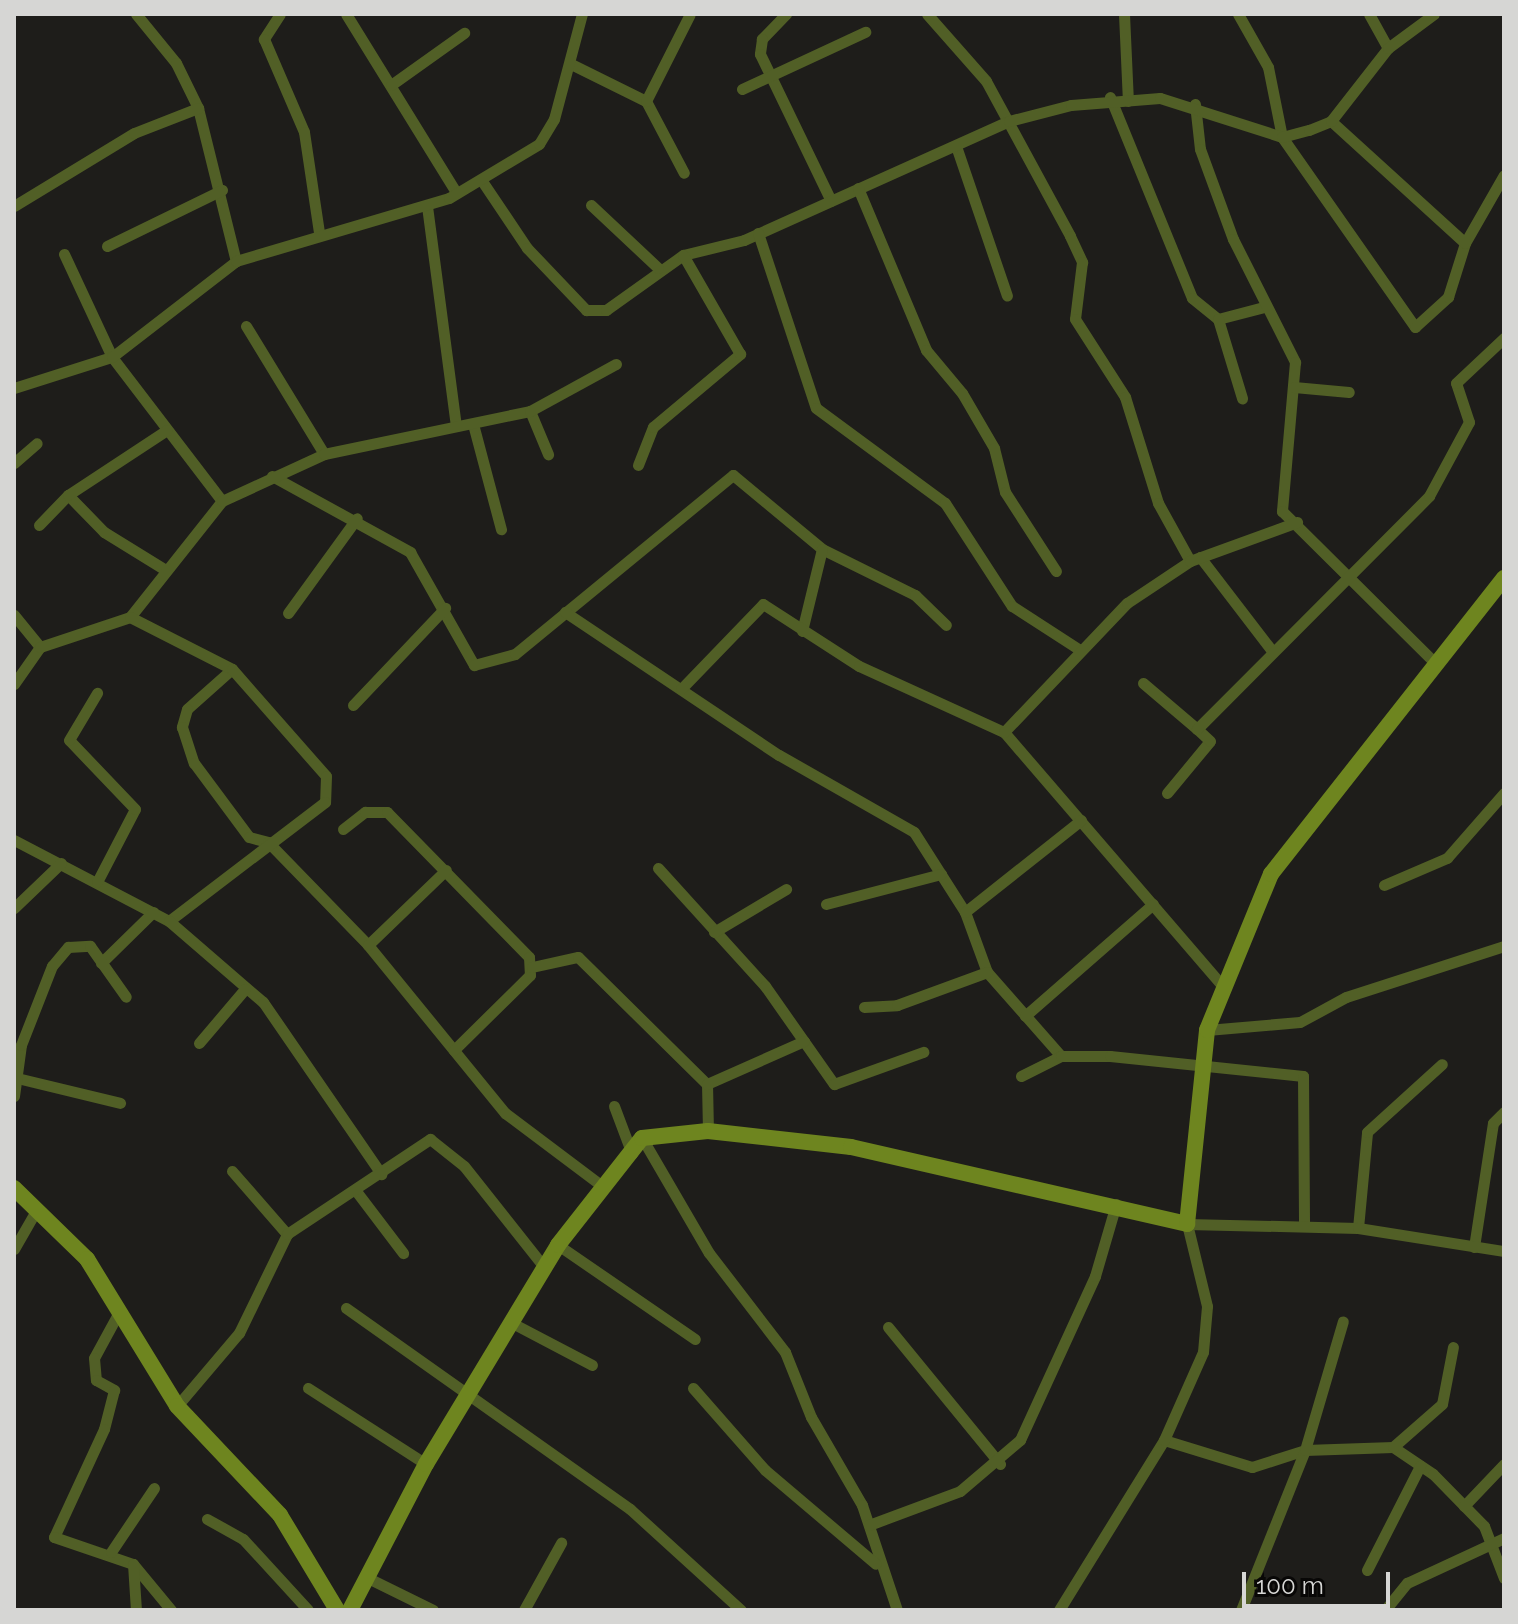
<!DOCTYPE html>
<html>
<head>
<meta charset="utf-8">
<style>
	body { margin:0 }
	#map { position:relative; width:1518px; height:1624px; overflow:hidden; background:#1e1d1a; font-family:Raleway,sans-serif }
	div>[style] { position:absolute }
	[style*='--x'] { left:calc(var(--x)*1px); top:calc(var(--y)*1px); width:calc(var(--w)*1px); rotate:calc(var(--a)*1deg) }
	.street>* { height:11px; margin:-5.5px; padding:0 5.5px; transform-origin:5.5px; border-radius:5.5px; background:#515f26 }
	.secondary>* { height:16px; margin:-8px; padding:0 8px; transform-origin:8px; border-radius:8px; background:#6e851f }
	span { translate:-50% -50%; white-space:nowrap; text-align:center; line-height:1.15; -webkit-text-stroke:6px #080706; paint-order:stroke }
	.frame { position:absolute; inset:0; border:16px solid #d6d6d4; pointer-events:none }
	.scale { position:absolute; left:1242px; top:1572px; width:148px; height:36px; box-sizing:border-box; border:4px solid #d6d6d4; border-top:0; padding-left:10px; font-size:24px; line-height:28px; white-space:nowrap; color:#d6d6d4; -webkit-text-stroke:6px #080706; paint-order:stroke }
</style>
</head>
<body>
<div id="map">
	<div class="street">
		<i style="--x:136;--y:14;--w:63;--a:50.8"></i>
		<i style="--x:176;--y:63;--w:50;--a:63.9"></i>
		<i style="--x:198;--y:108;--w:158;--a:76.1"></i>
		<i style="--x:280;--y:14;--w:30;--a:123"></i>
		<i style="--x:264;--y:39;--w:101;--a:66.7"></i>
		<i style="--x:304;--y:132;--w:101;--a:81.5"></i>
		<i style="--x:346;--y:14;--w:209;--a:58.3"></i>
		<i style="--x:786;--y:14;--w:35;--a:134"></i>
		<i style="--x:762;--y:39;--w:15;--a:98"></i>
		<i style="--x:760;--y:54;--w:163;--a:64.2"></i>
		<i style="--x:927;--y:14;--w:89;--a:48.6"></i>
		<i style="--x:986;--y:81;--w:176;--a:61.5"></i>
		<i style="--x:1070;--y:236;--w:29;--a:65"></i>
		<i style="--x:1082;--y:262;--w:57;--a:97"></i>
		<i style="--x:1075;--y:319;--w:93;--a:57.3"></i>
		<i style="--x:1125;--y:397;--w:111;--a:72.7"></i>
		<i style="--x:1158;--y:503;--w:66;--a:61.1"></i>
		<i style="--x:1124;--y:14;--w:87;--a:87.4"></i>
		<i style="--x:1238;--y:14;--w:61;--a:60.5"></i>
		<i style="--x:1268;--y:67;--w:71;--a:78.7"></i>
		<i style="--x:1282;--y:137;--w:232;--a:55"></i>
		<i style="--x:1415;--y:327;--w:45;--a:-42.3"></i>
		<i style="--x:1448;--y:297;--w:57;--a:-72.5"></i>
		<i style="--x:1465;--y:243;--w:78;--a:-60.2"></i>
		<i style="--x:1369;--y:14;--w:39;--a:61"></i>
		<i style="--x:571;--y:64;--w:84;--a:26.3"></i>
		<i style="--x:646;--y:101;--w:81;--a:62.2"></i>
		<i style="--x:391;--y:85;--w:90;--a:-35.5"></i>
		<i style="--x:742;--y:89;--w:136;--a:-24.9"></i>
		<i style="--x:1110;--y:97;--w:217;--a:67.8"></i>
		<i style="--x:1192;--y:298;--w:33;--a:39"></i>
		<i style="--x:1218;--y:319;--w:48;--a:-14.6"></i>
		<i style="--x:646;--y:101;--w:97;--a:-63.2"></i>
		<i style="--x:1195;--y:104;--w:45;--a:83.7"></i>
		<i style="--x:1200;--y:149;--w:96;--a:69.9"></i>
		<i style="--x:1233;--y:239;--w:138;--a:63.2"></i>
		<i style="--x:1295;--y:362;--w:150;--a:95"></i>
		<i style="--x:1282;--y:511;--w:217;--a:44.8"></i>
		<i style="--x:1331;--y:121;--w:181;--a:42.3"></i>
		<i style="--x:956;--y:146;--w:158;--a:71.2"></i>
		<i style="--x:482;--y:181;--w:81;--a:56.1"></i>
		<i style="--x:527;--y:248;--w:86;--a:46.4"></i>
		<i style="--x:586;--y:310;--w:20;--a:0"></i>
		<i style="--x:606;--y:310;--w:95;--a:-35.5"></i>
		<i style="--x:683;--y:255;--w:63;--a:-13.8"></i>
		<i style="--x:744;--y:240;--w:290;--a:-24.2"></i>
		<i style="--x:1009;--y:121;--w:64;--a:-14.5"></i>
		<i style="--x:1071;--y:105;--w:89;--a:-4.5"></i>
		<i style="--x:1160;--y:98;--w:128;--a:17.7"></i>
		<i style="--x:1282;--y:137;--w:28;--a:-15"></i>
		<i style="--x:1309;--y:130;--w:24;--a:-22"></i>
		<i style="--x:1331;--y:121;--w:93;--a:-52"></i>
		<i style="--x:1388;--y:48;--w:57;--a:-36.5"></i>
		<i style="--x:858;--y:188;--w:176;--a:67.2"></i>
		<i style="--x:926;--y:350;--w:56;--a:50.1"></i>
		<i style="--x:962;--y:393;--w:64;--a:59.8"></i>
		<i style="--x:994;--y:448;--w:45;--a:76"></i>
		<i style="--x:1005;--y:492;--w:94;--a:57.2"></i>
		<i style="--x:591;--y:205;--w:92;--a:43.2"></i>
		<i style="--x:14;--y:206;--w:140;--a:-31.3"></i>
		<i style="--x:134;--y:133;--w:69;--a:-21.3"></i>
		<i style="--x:427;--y:206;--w:222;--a:82.5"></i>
		<i style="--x:758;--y:233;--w:184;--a:71.7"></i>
		<i style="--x:816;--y:408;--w:160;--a:36.4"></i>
		<i style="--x:945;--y:503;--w:123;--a:57"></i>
		<i style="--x:1012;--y:606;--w:81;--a:32.9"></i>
		<i style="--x:107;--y:246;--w:128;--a:-26"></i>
		<i style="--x:64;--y:254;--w:114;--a:65"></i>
		<i style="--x:112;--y:357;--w:181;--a:52.6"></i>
		<i style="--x:1218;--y:319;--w:83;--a:73.1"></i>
		<i style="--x:246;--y:326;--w:150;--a:58.6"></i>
		<i style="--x:1294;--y:387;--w:55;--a:5.2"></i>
		<i style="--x:14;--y:388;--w:103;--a:-17.6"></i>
		<i style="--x:112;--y:357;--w:157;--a:-37.7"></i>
		<i style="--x:236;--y:261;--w:222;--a:-16.5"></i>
		<i style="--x:449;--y:198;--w:105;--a:-31"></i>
		<i style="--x:539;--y:144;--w:29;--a:-59"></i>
		<i style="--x:554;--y:119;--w:109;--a:-75.1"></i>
		<i style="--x:530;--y:411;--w:47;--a:67.3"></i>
		<i style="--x:473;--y:424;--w:109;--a:75.1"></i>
		<i style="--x:14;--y:463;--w:30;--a:-41"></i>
		<i style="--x:638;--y:465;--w:41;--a:-68.5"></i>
		<i style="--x:653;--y:427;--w:114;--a:-40"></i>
		<i style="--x:740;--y:354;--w:114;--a:-119.9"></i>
		<i style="--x:272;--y:476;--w:158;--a:28.8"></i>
		<i style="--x:410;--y:552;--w:130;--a:60.5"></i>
		<i style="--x:474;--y:665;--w:42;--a:-15"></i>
		<i style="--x:515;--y:654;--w:282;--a:-39.4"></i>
		<i style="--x:733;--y:475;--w:116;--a:39.7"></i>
		<i style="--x:822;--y:549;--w:104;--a:26.3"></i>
		<i style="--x:915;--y:595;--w:43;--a:44.1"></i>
		<i style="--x:68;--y:495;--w:52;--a:45.8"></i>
		<i style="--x:104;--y:532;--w:70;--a:31.7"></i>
		<i style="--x:39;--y:525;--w:42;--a:-46"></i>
		<i style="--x:68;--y:495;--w:118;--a:-33.3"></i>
		<i style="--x:1200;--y:557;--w:118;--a:52.5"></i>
		<i style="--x:565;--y:612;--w:257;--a:33.8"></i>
		<i style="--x:779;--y:755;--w:155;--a:29.7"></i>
		<i style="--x:914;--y:832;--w:95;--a:57.5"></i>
		<i style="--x:965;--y:912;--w:64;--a:69.9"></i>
		<i style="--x:987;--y:972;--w:112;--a:48.6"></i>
		<i style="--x:288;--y:613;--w:117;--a:-54"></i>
		<i style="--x:14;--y:615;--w:41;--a:50.9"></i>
		<i style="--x:130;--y:617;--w:148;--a:-51.6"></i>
		<i style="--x:222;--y:501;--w:112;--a:-24.7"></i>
		<i style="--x:324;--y:454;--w:210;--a:-11.8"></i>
		<i style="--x:530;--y:411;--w:98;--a:-28.7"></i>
		<i style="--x:802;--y:631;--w:84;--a:-76.3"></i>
		<i style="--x:232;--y:669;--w:60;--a:138.4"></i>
		<i style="--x:187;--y:709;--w:19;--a:106"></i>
		<i style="--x:182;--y:727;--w:38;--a:72"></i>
		<i style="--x:194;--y:763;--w:92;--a:53.4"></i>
		<i style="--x:249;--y:837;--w:20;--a:15"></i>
		<i style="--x:268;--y:842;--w:144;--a:45.8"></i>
		<i style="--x:368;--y:945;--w:217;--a:50.8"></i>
		<i style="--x:505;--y:1113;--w:120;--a:36.9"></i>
		<i style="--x:1143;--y:683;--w:71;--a:40.4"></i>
		<i style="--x:14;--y:684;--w:45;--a:-54.9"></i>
		<i style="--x:40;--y:647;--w:95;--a:-18.4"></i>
		<i style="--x:130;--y:617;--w:114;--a:27"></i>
		<i style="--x:232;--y:669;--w:142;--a:48.7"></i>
		<i style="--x:326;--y:776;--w:26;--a:92"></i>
		<i style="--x:325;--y:802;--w:196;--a:142.7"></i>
		<i style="--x:681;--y:689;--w:118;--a:-46"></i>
		<i style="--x:763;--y:604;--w:114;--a:32.9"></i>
		<i style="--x:859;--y:666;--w:159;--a:24.5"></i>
		<i style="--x:1004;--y:732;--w:333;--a:49.3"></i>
		<i style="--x:353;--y:705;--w:134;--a:-46.5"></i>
		<i style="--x:1004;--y:732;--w:178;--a:-46.4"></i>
		<i style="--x:1127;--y:603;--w:76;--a:-33.7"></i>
		<i style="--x:1190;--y:561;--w:114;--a:-20"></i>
		<i style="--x:1167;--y:793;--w:67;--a:-50.4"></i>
		<i style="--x:1210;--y:741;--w:18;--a:-137"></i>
		<i style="--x:1197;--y:729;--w:329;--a:-45.1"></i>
		<i style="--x:1429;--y:496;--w:84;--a:-61.6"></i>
		<i style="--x:1469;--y:422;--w:41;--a:-108.4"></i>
		<i style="--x:1456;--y:383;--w:66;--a:-43.2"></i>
		<i style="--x:343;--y:829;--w:28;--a:-38"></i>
		<i style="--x:365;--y:812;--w:22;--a:0"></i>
		<i style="--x:387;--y:812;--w:203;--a:45.6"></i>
		<i style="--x:529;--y:957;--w:18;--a:87"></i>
		<i style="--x:530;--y:975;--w:107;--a:135.4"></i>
		<i style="--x:14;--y:840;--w:175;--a:27.6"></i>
		<i style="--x:169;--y:921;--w:124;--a:40.8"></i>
		<i style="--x:263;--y:1002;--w:209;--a:55.5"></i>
		<i style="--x:658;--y:868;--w:159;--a:47.8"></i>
		<i style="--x:765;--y:986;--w:120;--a:54.9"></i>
		<i style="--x:834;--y:1084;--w:95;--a:-19.8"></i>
		<i style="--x:97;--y:882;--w:82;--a:-62.5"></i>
		<i style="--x:135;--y:809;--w:95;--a:-133.7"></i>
		<i style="--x:69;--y:740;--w:55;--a:-59.2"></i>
		<i style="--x:1384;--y:885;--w:69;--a:-23.2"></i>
		<i style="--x:1447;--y:858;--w:86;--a:-48.8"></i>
		<i style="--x:826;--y:904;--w:119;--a:-14.6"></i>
		<i style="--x:14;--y:908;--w:65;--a:-43.8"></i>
		<i style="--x:965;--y:912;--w:148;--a:-38.4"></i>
		<i style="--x:714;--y:932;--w:84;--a:-30.8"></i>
		<i style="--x:368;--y:945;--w:108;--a:-43.9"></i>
		<i style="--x:101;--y:963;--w:73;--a:-44.4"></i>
		<i style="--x:532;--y:967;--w:47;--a:-12.3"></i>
		<i style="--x:578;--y:957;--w:181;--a:44.6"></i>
		<i style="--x:864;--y:1007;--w:33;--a:-3"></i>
		<i style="--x:897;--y:1005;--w:96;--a:-20.1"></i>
		<i style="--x:1025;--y:1016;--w:170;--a:-41.2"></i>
		<i style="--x:1207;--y:1030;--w:93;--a:-4.9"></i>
		<i style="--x:1300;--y:1022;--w:52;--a:-28.5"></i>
		<i style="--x:1346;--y:997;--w:166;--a:-17.9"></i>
		<i style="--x:199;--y:1043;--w:71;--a:-49.6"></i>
		<i style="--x:1021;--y:1076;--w:45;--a:-26.6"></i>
		<i style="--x:1061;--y:1056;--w:49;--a:0"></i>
		<i style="--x:1110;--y:1056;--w:194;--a:5.9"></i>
		<i style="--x:1303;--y:1076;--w:148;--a:89.6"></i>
		<i style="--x:17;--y:1078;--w:106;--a:13.6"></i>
		<i style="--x:14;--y:1096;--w:51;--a:-82.2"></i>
		<i style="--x:21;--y:1045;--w:85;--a:-68.6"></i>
		<i style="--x:52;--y:966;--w:25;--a:-50"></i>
		<i style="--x:68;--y:947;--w:22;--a:-3"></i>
		<i style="--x:90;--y:946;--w:62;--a:54.8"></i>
		<i style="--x:614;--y:1106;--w:51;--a:69.4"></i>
		<i style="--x:708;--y:1131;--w:47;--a:-91.2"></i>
		<i style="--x:707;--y:1084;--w:106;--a:-23.9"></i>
		<i style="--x:642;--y:1138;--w:133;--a:59.8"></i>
		<i style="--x:709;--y:1253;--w:125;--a:52.5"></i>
		<i style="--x:785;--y:1352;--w:70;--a:68.2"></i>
		<i style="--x:811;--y:1417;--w:102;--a:59.9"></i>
		<i style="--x:862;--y:1505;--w:111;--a:71.6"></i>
		<i style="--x:232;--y:1171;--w:84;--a:48.9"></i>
		<i style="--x:356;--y:1191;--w:78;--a:52.8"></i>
		<i style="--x:1358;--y:1228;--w:96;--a:-84.6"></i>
		<i style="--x:1367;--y:1132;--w:101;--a:-42.2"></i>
		<i style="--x:558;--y:1245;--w:166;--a:34.5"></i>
		<i style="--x:1474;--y:1247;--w:125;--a:-81.3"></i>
		<i style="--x:1493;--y:1123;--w:16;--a:-45"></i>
		<i style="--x:14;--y:1249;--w:46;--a:-60.1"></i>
		<i style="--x:346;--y:1308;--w:348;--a:35.3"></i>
		<i style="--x:630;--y:1509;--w:150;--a:42.3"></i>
		<i style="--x:119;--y:1312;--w:52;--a:118.5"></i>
		<i style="--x:94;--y:1358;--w:22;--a:85"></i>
		<i style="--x:96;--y:1380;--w:21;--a:29"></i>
		<i style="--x:114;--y:1390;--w:40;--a:104.4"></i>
		<i style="--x:104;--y:1429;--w:119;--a:114.8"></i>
		<i style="--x:54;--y:1537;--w:83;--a:18.9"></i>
		<i style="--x:133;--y:1564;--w:60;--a:50.4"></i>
		<i style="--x:514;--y:1324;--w:88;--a:27.7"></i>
		<i style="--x:888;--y:1327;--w:177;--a:50.7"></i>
		<i style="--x:308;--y:1388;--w:140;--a:32.8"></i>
		<i style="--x:693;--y:1388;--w:109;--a:48.7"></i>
		<i style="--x:765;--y:1470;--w:145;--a:40.3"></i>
		<i style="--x:177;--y:1406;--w:96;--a:-49.7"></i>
		<i style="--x:239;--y:1333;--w:110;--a:-64.1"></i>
		<i style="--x:287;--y:1234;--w:172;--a:-33.6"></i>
		<i style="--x:430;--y:1139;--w:43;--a:38.5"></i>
		<i style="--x:464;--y:1166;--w:129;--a:51.6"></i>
		<i style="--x:1164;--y:1440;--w:92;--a:17.1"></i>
		<i style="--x:1252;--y:1467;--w:56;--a:-17.8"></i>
		<i style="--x:1305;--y:1450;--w:88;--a:-2"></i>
		<i style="--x:1393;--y:1447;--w:48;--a:34"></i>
		<i style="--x:1433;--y:1474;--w:73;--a:45.6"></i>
		<i style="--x:1484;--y:1526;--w:56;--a:69"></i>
		<i style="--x:1393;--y:1447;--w:65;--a:-41.3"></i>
		<i style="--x:1442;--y:1404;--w:58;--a:-79.1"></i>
		<i style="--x:1464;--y:1506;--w:58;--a:-46.4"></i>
		<i style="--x:207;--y:1519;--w:41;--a:29.1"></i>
		<i style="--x:243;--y:1539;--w:96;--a:47.5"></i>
		<i style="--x:869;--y:1525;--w:97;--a:-20.5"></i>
		<i style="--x:960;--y:1491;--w:79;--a:-40.4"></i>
		<i style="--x:1020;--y:1440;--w:180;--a:-65.4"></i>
		<i style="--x:1095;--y:1276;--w:75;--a:-73.7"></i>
		<i style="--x:111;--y:1552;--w:77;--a:-56.1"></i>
		<i style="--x:133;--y:1564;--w:46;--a:86.3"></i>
		<i style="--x:1367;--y:1570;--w:117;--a:-63"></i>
		<i style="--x:372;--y:1580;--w:68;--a:26.2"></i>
		<i style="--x:524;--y:1610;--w:77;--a:-61.1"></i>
		<i style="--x:1059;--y:1610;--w:200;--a:-58.3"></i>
		<i style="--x:1164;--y:1440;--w:96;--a:-66.1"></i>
		<i style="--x:1203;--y:1352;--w:46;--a:-85"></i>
		<i style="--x:1207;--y:1306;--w:84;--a:-103.7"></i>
		<i style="--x:1187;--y:1224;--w:171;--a:1.3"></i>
		<i style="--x:1358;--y:1228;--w:148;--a:9"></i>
		<i style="--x:1241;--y:1610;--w:172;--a:-68.2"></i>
		<i style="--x:1305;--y:1450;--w:134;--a:-73.6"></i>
		<i style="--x:1385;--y:1610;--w:35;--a:-51"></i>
		<i style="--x:1407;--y:1583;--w:107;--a:-24.9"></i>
	</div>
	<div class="secondary">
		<i style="--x:14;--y:1188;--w:102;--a:44.2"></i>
		<i style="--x:87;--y:1259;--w:172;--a:58.5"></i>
		<i style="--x:177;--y:1406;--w:150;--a:46.6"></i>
		<i style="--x:280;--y:1515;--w:111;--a:59"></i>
		<i style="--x:350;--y:1610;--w:165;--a:-62.5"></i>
		<i style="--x:426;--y:1464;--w:256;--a:-58.9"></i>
		<i style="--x:558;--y:1245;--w:136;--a:-51.9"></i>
		<i style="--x:642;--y:1138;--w:66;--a:-6.1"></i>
		<i style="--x:708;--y:1131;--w:144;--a:6.4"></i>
		<i style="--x:851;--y:1147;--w:345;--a:12.9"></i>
		<i style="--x:1187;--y:1224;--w:195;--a:-84.1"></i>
		<i style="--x:1207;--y:1030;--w:169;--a:-67.7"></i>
		<i style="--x:1271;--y:874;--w:377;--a:-51.8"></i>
	</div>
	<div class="frame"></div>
	<div class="scale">100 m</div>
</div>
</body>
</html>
